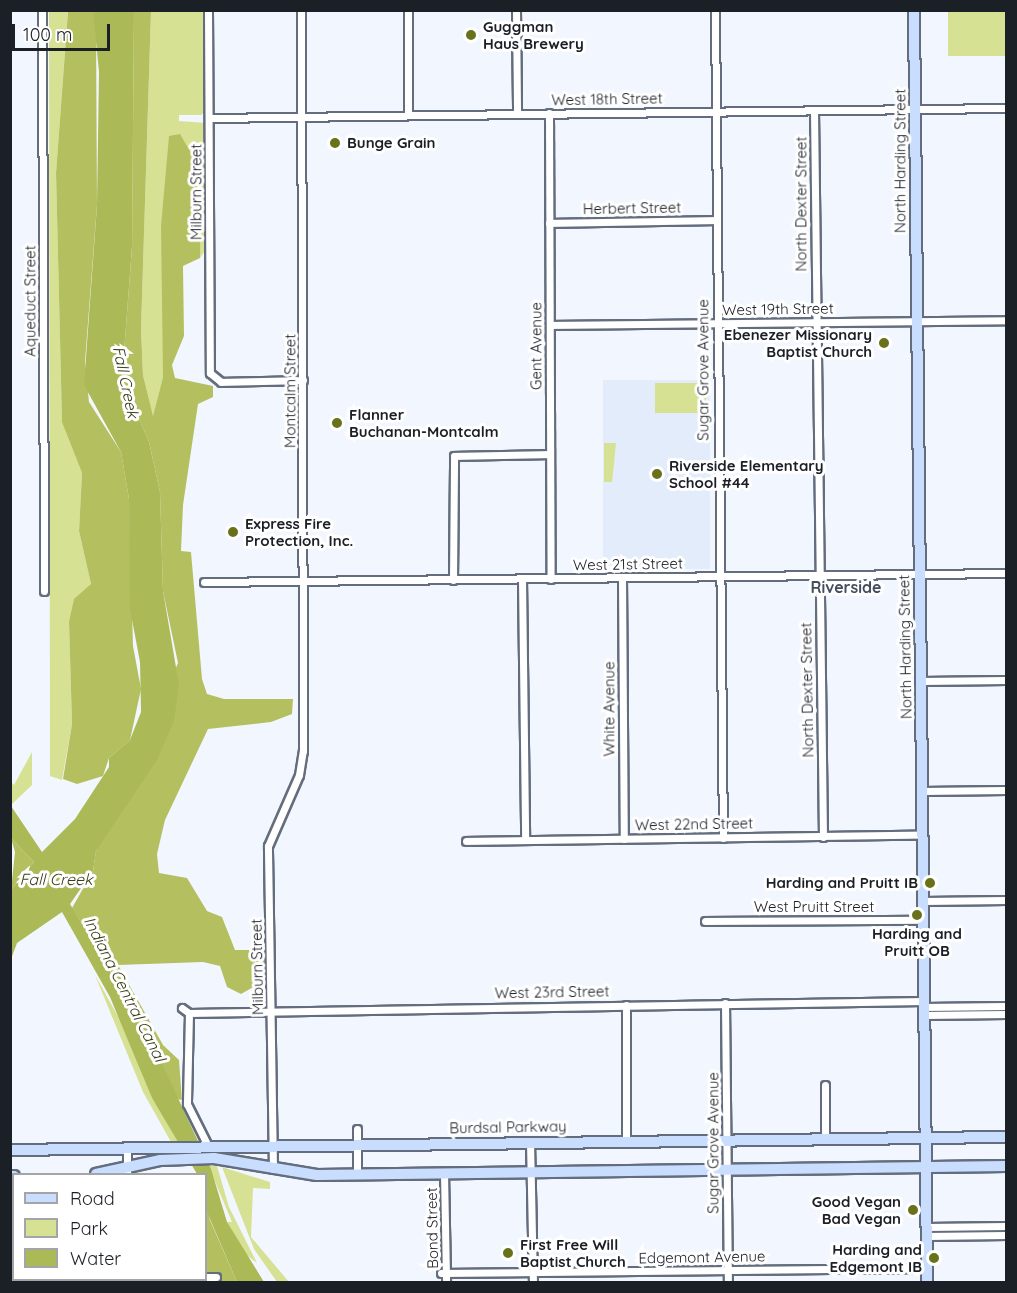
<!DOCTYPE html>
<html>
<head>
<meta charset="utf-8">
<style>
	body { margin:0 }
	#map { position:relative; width:1017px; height:1293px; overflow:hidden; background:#f2f6fe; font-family:Quicksand,sans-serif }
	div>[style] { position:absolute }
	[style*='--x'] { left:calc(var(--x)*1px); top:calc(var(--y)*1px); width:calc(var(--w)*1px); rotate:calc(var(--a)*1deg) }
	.built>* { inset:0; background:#e2ecfb; transform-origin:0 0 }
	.green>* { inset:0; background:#d6e193; transform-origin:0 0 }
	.forest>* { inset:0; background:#b4c05f }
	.water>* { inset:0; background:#acb957 }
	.roads { filter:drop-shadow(2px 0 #636d7d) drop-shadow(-2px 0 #636d7d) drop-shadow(0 2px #636d7d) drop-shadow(0 -2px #636d7d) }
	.street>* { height:7px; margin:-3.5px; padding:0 3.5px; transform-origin:3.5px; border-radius:3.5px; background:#fff }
	.secondary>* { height:10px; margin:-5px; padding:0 5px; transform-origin:5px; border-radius:5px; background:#c9defe }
	.dots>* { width:16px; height:16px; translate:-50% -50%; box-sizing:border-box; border:3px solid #fff; border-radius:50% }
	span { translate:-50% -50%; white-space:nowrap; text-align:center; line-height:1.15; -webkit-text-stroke:6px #fff; paint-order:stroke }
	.poi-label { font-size:15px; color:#1b1f26; font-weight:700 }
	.left { translate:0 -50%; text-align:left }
	.right { translate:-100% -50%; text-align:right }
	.street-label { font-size:15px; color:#1b1f26 }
	.water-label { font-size:16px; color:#3a3f16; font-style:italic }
	.neighbourhood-label { font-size:16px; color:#434d5c; font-weight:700 }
	.frame { position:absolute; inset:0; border:12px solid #1b1f26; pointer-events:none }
	.legend { position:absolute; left:12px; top:1173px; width:195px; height:108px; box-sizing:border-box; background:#fff; border:2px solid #a4a5a8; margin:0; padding:8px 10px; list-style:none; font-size:18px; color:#1b1f26 }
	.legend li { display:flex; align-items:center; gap:12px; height:30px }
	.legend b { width:30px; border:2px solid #a4a5a8 }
	.scale { position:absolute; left:12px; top:24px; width:98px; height:27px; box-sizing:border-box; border:3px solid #1b1f26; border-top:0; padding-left:8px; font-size:18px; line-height:21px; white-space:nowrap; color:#1b1f26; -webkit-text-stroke:4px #fff; paint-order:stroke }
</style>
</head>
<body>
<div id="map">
	<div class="built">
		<i style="left:603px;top:380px;width:107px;height:189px"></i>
	</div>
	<div class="green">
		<i style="clip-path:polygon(68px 10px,56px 173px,62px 421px,82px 473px,79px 531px,91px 584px,69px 622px,72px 724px,62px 780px,50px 776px,49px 11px)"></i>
		<i style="clip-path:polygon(151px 11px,206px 11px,207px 110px,201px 115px,179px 115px,179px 121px,206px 123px,207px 248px,200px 258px,200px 200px,165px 200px,163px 377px,153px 417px,143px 375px,141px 330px)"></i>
		<i style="left:948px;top:11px;width:58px;height:45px"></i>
		<i style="left:655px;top:383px;width:51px;height:30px"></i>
		<i style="clip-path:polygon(604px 443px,616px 443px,612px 482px,604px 482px)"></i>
		<i style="clip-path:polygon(32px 752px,32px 785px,11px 805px,11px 782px,14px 785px)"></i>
		<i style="clip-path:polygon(95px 975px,125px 1029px,152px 1098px,180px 1142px,171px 1142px,143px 1092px)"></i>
		<i style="clip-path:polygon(208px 1165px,217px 1166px,229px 1207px,257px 1263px,244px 1253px,227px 1222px,232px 1222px)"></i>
		<i style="clip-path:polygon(222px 1167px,270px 1182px,270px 1189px,253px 1188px,251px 1237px,289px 1282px,277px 1282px,254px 1249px)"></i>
	</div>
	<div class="forest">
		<i style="clip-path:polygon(68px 11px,93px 11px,96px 22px,97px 205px,85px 362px,89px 402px,121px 452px,129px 499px,133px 646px,141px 689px,130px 740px,109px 758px,103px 776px,77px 784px,63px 779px,72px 724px,69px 622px,74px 599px,91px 584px,79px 531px,82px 473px,62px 422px,56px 173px)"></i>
		<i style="clip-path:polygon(134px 11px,151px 11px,141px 330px,143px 375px,153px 416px,163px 377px,161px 226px,169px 136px,180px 134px,201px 170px,200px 258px,183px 266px,184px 336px,172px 365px,175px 378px,213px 386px,213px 397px,198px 404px,183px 505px,181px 551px,191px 552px,202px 679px,207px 694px,224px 699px,293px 699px,292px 714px,271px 722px,208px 729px,165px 820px,157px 854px,159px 873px,187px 878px,207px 911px,222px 917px,235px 950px,265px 950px,264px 981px,241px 994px,227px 987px,220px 966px,203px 962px,118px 965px,163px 1045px,179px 1060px,182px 1100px,177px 1099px,136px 1012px,72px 908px,93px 871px,96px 851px,178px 663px,163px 591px,160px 492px,149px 442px,122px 379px,132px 247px)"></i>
		<i style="clip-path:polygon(11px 838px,34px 862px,11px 890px,15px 852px)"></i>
		<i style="clip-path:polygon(206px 1204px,210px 1220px,237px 1282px,207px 1282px)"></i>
	</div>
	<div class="water">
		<i style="clip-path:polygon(93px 11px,134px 11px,132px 247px,122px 379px,149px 442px,160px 492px,163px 591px,179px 685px,174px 721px,157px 760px,96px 851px,93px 871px,70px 904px,151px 1040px,211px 1169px,227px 1222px,264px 1282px,237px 1282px,207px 1212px,206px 1174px,197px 1174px,152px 1098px,110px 997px,62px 912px,17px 943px,11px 959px,11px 890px,34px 862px,11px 838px,11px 806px,42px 852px,75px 819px,109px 767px,109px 758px,130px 740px,141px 712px,140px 662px,130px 609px,129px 499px,121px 452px,84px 385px,97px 205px,99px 72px)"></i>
	</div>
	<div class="roads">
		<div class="street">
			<i style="--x:42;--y:10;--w:581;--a:89.8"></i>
			<i style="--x:208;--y:10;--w:363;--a:89.7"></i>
			<i style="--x:210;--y:373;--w:14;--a:39"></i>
			<i style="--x:221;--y:382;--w:82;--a:-1.4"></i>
			<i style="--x:408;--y:10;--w:105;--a:90"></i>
			<i style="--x:516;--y:10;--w:104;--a:89.4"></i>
			<i style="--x:715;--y:10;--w:828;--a:89.45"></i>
			<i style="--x:814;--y:111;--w:726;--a:89.29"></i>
			<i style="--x:549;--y:113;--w:466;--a:89.8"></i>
			<i style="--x:209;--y:118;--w:797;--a:-0.72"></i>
			<i style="--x:549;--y:223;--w:167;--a:-1"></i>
			<i style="--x:550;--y:325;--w:456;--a:-0.6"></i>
			<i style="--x:622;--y:578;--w:261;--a:89.6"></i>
			<i style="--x:522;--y:579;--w:261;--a:89.3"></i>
			<i style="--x:453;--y:580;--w:124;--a:-89.5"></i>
			<i style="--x:454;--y:456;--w:96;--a:-1.2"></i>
			<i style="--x:204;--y:582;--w:802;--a:-0.64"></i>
			<i style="--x:921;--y:681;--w:85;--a:-0.7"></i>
			<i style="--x:922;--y:791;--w:84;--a:-0.7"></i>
			<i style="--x:466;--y:841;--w:457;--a:-0.8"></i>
			<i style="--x:924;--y:901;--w:82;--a:-0.7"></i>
			<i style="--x:705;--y:921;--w:219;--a:-0.3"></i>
			<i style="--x:725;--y:1003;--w:279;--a:89.4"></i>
			<i style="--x:626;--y:1005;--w:135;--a:90"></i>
			<i style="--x:924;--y:1007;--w:82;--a:-0.7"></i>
			<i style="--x:182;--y:1008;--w:9;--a:36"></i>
			<i style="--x:189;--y:1013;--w:735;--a:-0.94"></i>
			<i style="--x:189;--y:1013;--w:91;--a:91.3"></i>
			<i style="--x:187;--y:1104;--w:49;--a:63.4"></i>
			<i style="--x:924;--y:1015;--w:82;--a:-0.7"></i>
			<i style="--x:825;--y:1085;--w:53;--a:90"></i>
			<i style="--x:530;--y:1141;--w:141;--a:88.8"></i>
			<i style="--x:127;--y:1147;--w:27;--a:90"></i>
			<i style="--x:273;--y:1169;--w:323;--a:-90.9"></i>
			<i style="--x:268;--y:846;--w:77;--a:-66.4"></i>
			<i style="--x:299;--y:775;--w:24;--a:-81"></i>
			<i style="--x:303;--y:751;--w:741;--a:-90.15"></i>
			<i style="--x:444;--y:1173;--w:109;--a:88.9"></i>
			<i style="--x:357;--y:1175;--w:46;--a:-90"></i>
			<i style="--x:927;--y:1227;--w:79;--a:-0.7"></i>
			<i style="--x:927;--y:1236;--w:79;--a:-0.7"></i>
			<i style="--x:441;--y:1273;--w:486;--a:-0.6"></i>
			<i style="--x:206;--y:1277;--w:10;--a:0"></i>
			<i style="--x:10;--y:1278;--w:4;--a:0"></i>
			<i style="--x:128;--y:1280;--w:2;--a:90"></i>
		</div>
		<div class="secondary">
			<i style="--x:914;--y:10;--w:1272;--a:89.41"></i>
			<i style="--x:10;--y:1150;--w:996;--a:-0.75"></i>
			<i style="--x:96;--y:1174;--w:66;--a:-12.3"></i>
			<i style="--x:160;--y:1160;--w:54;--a:-2.1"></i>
			<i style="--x:214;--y:1158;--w:104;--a:9.4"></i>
			<i style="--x:317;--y:1175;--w:689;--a:-0.75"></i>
			<i style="--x:10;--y:1176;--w:4;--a:0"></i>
		</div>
	</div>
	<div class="dots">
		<i style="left:471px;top:35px;background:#69721a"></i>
		<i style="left:335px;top:143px;background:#69721a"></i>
		<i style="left:884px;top:343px;background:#69721a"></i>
		<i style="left:337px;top:423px;background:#69721a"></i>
		<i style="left:657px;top:474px;background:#69721a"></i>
		<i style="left:233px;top:532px;background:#69721a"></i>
		<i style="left:930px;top:883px;background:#69721a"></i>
		<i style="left:917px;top:915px;background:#69721a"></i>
		<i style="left:913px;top:1210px;background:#69721a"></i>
		<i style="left:508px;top:1253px;background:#69721a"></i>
		<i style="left:934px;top:1258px;background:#69721a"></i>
	</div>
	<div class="poi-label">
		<span class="left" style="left:483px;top:35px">Guggman<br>Haus Brewery</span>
		<span class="left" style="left:347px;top:143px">Bunge Grain</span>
		<span class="right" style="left:872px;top:343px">Ebenezer Missionary<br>Baptist Church</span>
		<span class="left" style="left:349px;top:423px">Flanner<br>Buchanan-Montcalm</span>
		<span class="left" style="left:669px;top:474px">Riverside Elementary<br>School #44</span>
		<span class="left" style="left:245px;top:532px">Express Fire<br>Protection, Inc.</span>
		<span class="right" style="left:918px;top:883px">Harding and Pruitt IB</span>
		<span style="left:917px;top:942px">Harding and<br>Pruitt OB</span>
		<span class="right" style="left:901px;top:1210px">Good Vegan<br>Bad Vegan</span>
		<span class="left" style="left:520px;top:1253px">First Free Will<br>Baptist Church</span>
		<span class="right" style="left:922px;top:1258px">Harding and<br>Edgemont IB</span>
	</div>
	<div class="street-label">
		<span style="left:607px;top:99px;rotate:-1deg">West 18th Street</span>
		<span style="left:900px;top:161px;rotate:-90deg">North Harding Street</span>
		<span style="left:196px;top:192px;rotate:-90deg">Milburn Street</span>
		<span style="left:801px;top:204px;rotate:-90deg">North Dexter Street</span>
		<span style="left:632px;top:208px;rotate:-1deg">Herbert Street</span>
		<span style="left:30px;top:301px;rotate:-90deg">Aqueduct Street</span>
		<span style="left:778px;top:309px;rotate:-1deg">West 19th Street</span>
		<span style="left:536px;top:346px;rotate:-90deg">Gent Avenue</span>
		<span style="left:703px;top:370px;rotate:-90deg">Sugar Grove Avenue</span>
		<span style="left:290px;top:391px;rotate:-90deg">Montcalm Street</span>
		<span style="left:628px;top:564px;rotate:-1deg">West 21st Street</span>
		<span style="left:905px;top:647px;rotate:-91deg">North Harding Street</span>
		<span style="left:807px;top:690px;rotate:-91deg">North Dexter Street</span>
		<span style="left:609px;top:709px;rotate:-90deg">White Avenue</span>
		<span style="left:694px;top:824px;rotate:-1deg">West 22nd Street</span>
		<span style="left:814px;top:907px">West Pruitt Street</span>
		<span style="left:257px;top:967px;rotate:-91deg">Milburn Street</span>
		<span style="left:552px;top:992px;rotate:-1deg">West 23rd Street</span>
		<span style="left:508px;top:1127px;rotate:-1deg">Burdsal Parkway</span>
		<span style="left:713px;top:1143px;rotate:-90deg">Sugar Grove Avenue</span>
		<span style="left:432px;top:1228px;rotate:-91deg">Bond Street</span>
		<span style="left:702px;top:1257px;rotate:-1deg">Edgemont Avenue</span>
	</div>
	<div class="water-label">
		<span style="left:126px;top:382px;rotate:78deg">Fall Creek</span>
		<span style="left:56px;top:879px">Fall Creek</span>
		<span style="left:125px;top:989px;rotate:63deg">Indiana Central Canal</span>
	</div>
	<div class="neighbourhood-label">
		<span style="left:846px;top:587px">Riverside</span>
	</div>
	<div class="frame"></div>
	<ul class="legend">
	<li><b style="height:8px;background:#c9defe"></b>Road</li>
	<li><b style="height:16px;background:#d6e193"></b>Park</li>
	<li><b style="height:16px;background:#acb957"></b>Water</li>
	</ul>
	<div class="scale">100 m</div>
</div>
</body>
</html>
